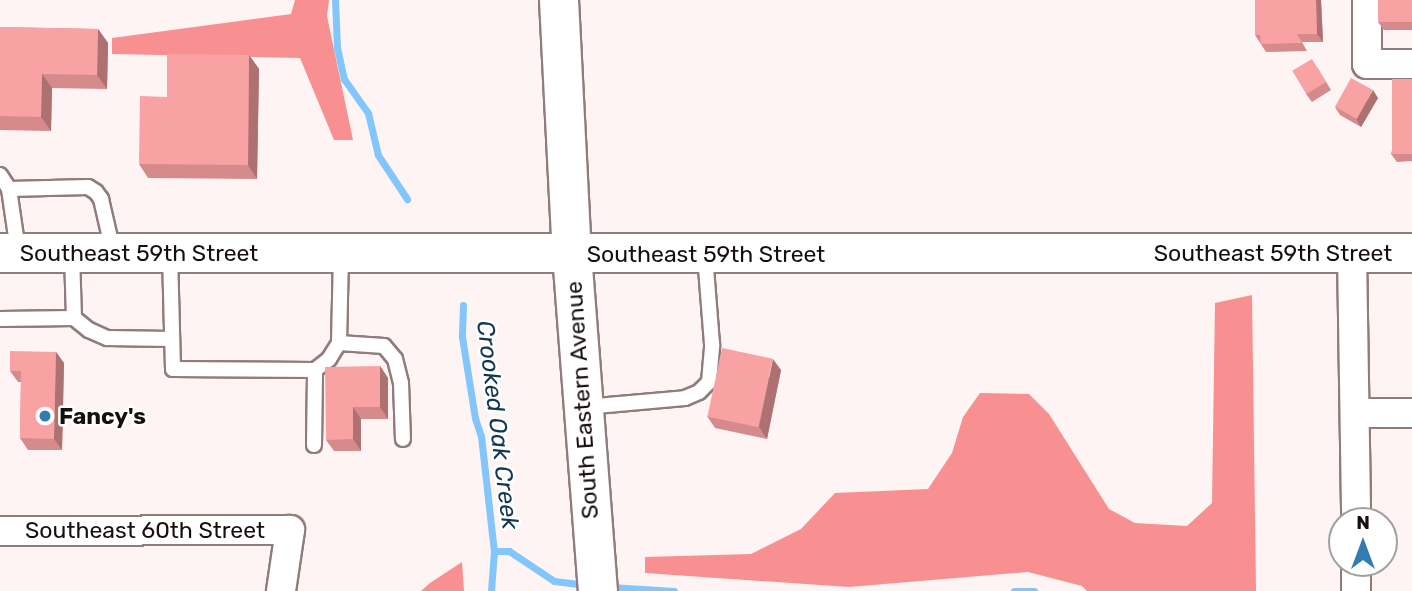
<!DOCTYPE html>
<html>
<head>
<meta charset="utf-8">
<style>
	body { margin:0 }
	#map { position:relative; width:1412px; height:591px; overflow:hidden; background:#fef4f4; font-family:Rubik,sans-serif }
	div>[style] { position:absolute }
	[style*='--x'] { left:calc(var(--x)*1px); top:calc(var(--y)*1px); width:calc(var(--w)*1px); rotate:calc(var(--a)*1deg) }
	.forest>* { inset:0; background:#f88f91 }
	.stream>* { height:7px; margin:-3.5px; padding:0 3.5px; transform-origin:3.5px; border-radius:3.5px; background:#82c6fc }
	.roads { filter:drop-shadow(2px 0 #917c7c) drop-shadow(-2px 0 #917c7c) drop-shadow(0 2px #917c7c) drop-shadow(0 -2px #917c7c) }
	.lane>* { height:14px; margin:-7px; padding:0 7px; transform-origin:7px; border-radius:7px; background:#fff }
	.street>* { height:28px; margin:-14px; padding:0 14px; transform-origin:14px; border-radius:14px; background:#fff }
	.secondary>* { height:38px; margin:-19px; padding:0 19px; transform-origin:19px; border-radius:19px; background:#fff }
	.wall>* { inset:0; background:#d58b8c }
	.shaded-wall>* { inset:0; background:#ae7172 }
	.building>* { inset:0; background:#f8a2a3; transform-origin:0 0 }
	.dots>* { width:19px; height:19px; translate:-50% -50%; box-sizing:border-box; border:4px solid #fff; border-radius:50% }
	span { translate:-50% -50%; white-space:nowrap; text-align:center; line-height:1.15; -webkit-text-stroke:5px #fff; paint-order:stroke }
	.street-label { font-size:23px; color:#170f0f }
	.poi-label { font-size:23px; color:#170f0f; font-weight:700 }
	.left { translate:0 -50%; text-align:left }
	.water-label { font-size:24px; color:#123752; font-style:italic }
	.north { position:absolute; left:1328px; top:507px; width:70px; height:70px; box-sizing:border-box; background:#fff; border:2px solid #a29f9f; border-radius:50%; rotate:0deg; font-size:19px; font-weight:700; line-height:28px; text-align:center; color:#170f0f }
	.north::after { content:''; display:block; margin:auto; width:24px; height:32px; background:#337cb0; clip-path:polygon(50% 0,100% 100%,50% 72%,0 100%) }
</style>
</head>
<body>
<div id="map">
	<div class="forest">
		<i style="clip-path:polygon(295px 0,329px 0,327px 16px,353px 140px,334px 140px,300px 58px,112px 54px,112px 38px,291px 14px)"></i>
		<i style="clip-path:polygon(1252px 295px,1256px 591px,1087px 591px,1082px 586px,1028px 572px,849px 587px,645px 573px,645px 557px,751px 554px,801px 529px,835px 493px,928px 489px,952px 453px,963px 417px,980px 393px,1029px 394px,1049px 414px,1109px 509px,1135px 523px,1187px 526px,1212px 503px,1215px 303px)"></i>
		<i style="clip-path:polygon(462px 562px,464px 591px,421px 591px,430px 583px)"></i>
	</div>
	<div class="stream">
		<i style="--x:335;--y:0;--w:47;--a:87.6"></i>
		<i style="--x:337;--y:47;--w:33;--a:78"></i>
		<i style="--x:344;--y:79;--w:42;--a:54.8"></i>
		<i style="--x:368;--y:113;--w:43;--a:76.6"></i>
		<i style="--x:378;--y:155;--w:53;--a:56.6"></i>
		<i style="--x:463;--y:305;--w:32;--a:92"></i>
		<i style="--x:462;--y:337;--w:82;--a:80.9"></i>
		<i style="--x:475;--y:418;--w:19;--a:72"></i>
		<i style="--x:481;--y:436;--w:116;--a:83.6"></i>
		<i style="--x:494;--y:551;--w:40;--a:94.3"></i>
		<i style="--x:494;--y:551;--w:15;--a:0"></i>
		<i style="--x:509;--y:551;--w:54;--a:33.7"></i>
		<i style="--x:554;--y:581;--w:31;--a:7"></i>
		<i style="--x:610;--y:587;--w:64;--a:3.6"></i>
		<i style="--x:1014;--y:591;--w:20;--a:0"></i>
	</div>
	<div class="roads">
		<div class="lane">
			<i style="--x:0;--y:175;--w:17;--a:57"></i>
			<i style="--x:9;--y:189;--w:63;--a:81.7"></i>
			<i style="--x:9;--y:189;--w:79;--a:-1.5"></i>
			<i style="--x:88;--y:187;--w:9;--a:32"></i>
			<i style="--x:96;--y:192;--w:9;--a:54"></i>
			<i style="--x:101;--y:199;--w:53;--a:77"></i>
			<i style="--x:170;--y:254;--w:115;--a:88.5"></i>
			<i style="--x:173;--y:369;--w:142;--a:0.4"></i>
			<i style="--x:315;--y:370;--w:18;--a:-38"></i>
			<i style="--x:329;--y:359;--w:19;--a:-58"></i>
			<i style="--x:339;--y:343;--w:88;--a:-88.7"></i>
			<i style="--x:74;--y:318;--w:19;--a:39"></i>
			<i style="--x:89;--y:330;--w:20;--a:24"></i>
			<i style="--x:107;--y:338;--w:65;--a:0.9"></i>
			<i style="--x:0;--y:319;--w:74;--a:-0.8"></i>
			<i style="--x:74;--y:318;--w:64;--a:-91.8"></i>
			<i style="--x:339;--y:343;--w:45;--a:3.8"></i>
			<i style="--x:384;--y:346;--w:17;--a:50"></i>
			<i style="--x:395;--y:359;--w:25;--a:76"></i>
			<i style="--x:401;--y:383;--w:56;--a:88"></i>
			<i style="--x:585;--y:407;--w:100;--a:-5.1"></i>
			<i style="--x:685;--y:398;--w:15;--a:-23"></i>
			<i style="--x:699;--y:392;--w:14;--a:-45"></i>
			<i style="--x:709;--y:382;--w:38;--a:-85"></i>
			<i style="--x:712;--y:344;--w:88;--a:-94.5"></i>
			<i style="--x:314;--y:445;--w:75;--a:-89.2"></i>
		</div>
		<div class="street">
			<i style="--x:1367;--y:0;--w:64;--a:90"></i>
			<i style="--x:1367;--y:64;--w:45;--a:0"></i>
			<i style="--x:1352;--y:253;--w:268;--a:89.1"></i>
			<i style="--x:1356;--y:413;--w:56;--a:0"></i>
			<i style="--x:0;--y:531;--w:290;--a:-0.2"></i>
			<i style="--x:290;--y:530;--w:62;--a:98.4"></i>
			<i style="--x:1356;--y:563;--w:28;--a:90"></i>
		</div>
		<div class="secondary">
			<i style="--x:559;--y:0;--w:254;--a:87.1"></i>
			<i style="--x:572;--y:254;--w:338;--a:85.6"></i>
			<i style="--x:0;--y:253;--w:1412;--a:0"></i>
		</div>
	</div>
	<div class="wall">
		<i style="clip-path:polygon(1255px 0,1321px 0,1323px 42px,1302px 42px,1307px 51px,1266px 52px,1255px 35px)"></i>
		<i style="clip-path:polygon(1412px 0,1412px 30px,1384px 30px,1378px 22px)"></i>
		<i style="clip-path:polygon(0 27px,98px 29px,108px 43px,107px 89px,52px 88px,51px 131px,0 130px)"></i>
		<i style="clip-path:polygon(249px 55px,259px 69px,257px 179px,148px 178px,139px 164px)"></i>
		<i style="clip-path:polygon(1317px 67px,1331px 90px,1312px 102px,1306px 94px)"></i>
		<i style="clip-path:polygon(1412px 79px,1412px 161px,1397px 162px,1391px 154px)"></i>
		<i style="clip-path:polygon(1378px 98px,1361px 127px,1340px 115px,1335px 107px)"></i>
		<i style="clip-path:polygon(56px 352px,64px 363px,62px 450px,28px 450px,20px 438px,21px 382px,18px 382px,10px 371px)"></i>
		<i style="clip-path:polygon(380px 366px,388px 378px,388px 419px,361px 419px,361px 451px,334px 451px,326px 440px)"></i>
		<i style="clip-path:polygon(781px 370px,767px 439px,715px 428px,707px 416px)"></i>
	</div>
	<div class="shaded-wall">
		<i style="clip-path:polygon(1316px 0,1321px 0,1323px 42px,1317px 34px)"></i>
		<i style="clip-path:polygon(98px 29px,108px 43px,107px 89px,97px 75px)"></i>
		<i style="clip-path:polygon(249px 55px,259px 69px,257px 179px,248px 165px)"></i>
		<i style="clip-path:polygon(42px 74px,52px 88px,51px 131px,41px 117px)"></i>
		<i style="clip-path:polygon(1373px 90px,1378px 98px,1361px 127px,1356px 119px)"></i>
		<i style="clip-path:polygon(56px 352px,64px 363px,62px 450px,54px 439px)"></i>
		<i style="clip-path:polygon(773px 359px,781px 370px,767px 439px,759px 427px)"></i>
		<i style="clip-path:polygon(380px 366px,388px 378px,388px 419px,380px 407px)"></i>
		<i style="clip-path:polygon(353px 407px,361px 419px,361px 451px,353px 439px)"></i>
	</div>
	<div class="building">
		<i style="clip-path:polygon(1255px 0,1316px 0,1317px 34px,1297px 34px,1302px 43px,1261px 44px,1260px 35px,1255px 35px)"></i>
		<i style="left:1378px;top:0;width:34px;height:22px"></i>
		<i style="clip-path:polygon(0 27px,98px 29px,97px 75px,42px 74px,41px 117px,0 116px)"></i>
		<i style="clip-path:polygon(167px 54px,249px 55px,248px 165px,139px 164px,140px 96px,167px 97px)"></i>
		<i style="left:1312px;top:59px;width:27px;height:23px;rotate:59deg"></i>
		<i style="left:1351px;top:78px;width:25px;height:33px;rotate:29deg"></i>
		<i style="left:1392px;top:79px;width:20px;height:75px"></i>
		<i style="left:722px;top:348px;width:52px;height:70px;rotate:12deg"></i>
		<i style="clip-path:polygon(10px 351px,56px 352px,54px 439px,20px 438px,21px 371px,10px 371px)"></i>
		<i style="clip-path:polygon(380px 366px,380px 407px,353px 407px,353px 439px,326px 440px,325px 367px)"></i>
	</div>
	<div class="dots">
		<i style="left:45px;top:416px;background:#337cb0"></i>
	</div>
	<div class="street-label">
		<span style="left:139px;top:253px">Southeast 59th Street</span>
		<span style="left:1273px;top:253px">Southeast 59th Street</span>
		<span style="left:706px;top:254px">Southeast 59th Street</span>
		<span style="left:582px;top:400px;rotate:-94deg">South Eastern Avenue</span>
		<span style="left:145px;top:530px">Southeast 60th Street</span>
	</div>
	<div class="poi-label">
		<span class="left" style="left:59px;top:416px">Fancy's</span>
	</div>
	<div class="water-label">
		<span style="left:497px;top:425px;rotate:83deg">Crooked Oak Creek</span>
	</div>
	<div class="north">N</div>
</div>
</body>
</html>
